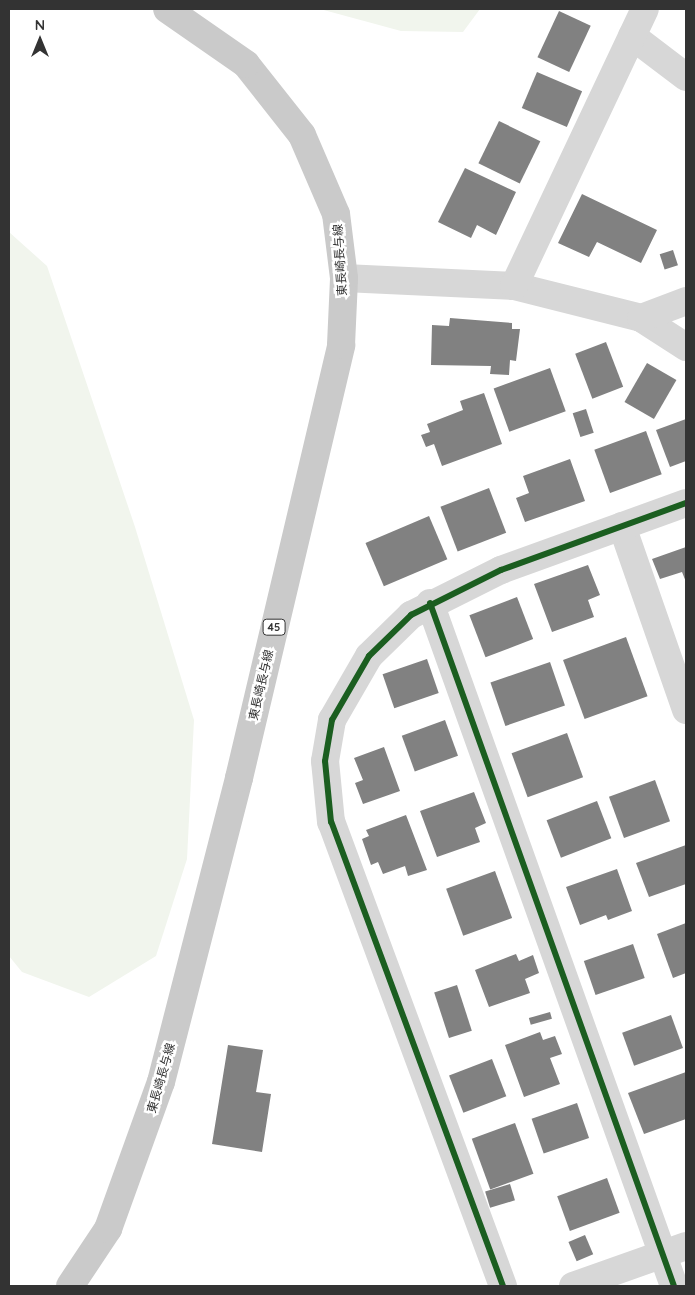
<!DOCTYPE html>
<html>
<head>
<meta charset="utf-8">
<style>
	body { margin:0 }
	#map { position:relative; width:695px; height:1295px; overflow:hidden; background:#fff; font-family:Quicksand,"Noto Sans JP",sans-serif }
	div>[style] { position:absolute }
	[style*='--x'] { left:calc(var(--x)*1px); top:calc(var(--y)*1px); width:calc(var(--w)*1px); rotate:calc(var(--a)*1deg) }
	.green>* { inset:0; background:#f1f5ed }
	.building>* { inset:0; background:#818181; transform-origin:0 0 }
	.minor>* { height:28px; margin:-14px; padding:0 14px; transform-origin:14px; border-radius:14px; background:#d7d7d7 }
	.major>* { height:28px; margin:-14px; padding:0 14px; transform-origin:14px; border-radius:14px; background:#cacaca }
	.cycleway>* { height:6px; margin:-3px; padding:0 3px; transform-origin:3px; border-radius:3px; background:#1b5e20 }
	span { translate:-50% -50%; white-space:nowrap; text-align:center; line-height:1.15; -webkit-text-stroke:5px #fff; paint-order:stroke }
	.shield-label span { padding:1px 4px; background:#fff; border:1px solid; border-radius:4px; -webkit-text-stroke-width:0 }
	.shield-label { font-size:11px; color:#333; font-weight:700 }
	.street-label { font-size:12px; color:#333 }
	.frame { position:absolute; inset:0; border:10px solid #333; pointer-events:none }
	.north { position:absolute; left:15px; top:15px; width:50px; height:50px; -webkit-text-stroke:4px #fff; paint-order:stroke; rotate:0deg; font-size:14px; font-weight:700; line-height:20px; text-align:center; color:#333 }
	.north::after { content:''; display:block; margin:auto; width:18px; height:22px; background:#333; clip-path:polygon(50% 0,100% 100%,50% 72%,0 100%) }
</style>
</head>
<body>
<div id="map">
	<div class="green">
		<i style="clip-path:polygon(320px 9px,480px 9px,463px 32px,401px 31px)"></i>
		<i style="clip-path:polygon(9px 232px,47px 266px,135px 527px,194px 720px,187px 859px,156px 956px,89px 997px,22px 972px,9px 956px)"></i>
	</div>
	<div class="building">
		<i style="left:559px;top:11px;width:35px;height:51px;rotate:25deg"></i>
		<i style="left:537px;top:72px;width:49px;height:39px;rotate:23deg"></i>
		<i style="left:499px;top:121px;width:46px;height:47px;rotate:26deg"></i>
		<i style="clip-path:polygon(465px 168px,516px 192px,496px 235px,477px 225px,471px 238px,438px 222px)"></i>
		<i style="clip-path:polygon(582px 194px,657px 230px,641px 263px,597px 242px,589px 257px,558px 243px)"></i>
		<i style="left:673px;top:250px;width:16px;height:14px;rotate:72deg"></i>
		<i style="clip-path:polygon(450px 318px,512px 323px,512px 329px,520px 329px,516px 361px,510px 360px,509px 375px,490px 374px,491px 366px,431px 365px,432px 325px,449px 326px)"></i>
		<i style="left:606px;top:342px;width:48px;height:33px;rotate:69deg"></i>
		<i style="left:647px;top:363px;width:34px;height:45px;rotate:30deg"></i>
		<i style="left:550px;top:368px;width:46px;height:60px;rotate:70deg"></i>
		<i style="clip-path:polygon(484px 393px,502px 444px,442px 466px,434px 444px,426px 447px,421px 435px,430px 432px,427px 424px,463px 410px,460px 401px)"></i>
		<i style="left:586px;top:409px;width:25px;height:14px;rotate:72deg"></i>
		<i style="clip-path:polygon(686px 419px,686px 461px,670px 467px,656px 430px)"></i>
		<i style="left:646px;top:431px;width:46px;height:55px;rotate:70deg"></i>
		<i style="clip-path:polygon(570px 459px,585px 501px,525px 522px,516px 498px,529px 493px,523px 476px)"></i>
		<i style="left:489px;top:488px;width:48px;height:52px;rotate:69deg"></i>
		<i style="left:429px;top:516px;width:47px;height:69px;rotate:67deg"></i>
		<i style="clip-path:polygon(686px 547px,686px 582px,682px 572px,660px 579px,652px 559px)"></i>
		<i style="clip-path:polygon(588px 565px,600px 595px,588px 600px,594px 617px,552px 632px,534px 584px)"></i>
		<i style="left:517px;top:597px;width:45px;height:51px;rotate:69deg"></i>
		<i style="left:626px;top:637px;width:63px;height:67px;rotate:70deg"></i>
		<i style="left:427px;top:659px;width:36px;height:47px;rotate:71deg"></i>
		<i style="left:550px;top:662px;width:46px;height:63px;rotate:71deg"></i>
		<i style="left:445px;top:720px;width:38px;height:46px;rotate:70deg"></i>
		<i style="left:567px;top:733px;width:47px;height:59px;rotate:70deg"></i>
		<i style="clip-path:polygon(384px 747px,400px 791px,363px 804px,355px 783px,363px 780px,354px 758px)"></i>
		<i style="left:655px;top:780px;width:44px;height:49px;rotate:70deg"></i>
		<i style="clip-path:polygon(474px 792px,486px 823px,475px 828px,480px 842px,437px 857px,420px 811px)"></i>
		<i style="left:597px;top:801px;width:40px;height:54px;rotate:69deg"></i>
		<i style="clip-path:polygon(406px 815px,427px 870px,408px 876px,405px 866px,383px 874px,378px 862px,371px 865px,362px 839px,369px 836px,366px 830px)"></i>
		<i style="clip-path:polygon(686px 845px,686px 884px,649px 897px,636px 863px)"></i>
		<i style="clip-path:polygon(617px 869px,632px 911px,608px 920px,606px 915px,580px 925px,566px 887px)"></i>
		<i style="left:495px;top:871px;width:50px;height:52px;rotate:70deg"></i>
		<i style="clip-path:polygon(686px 923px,686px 973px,673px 978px,657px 934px)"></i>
		<i style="left:633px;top:944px;width:36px;height:52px;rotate:71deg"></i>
		<i style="clip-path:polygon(516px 954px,519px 961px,533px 955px,539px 973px,525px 979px,530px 993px,489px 1007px,475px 970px)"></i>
		<i style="left:457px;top:985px;width:48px;height:24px;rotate:72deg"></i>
		<i style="left:550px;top:1012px;width:7px;height:22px;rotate:74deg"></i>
		<i style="left:671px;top:1015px;width:35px;height:52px;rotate:70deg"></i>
		<i style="clip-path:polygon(540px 1032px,543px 1040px,555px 1036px,562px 1054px,550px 1058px,560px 1084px,524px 1097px,505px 1045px)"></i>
		<i style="clip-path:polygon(228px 1045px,263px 1050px,256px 1092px,271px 1094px,262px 1152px,212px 1144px)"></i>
		<i style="left:492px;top:1059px;width:40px;height:46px;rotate:69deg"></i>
		<i style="clip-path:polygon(686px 1072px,686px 1119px,644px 1134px,628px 1093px)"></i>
		<i style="left:577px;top:1103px;width:37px;height:48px;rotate:71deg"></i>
		<i style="left:515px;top:1123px;width:54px;height:46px;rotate:70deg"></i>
		<i style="left:607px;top:1178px;width:37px;height:53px;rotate:70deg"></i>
		<i style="left:510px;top:1184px;width:17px;height:26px;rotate:73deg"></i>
		<i style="left:585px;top:1235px;width:21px;height:18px;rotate:67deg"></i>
	</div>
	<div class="minor">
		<i style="--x:632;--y:36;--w:68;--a:37.2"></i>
		<i style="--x:344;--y:278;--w:170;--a:2.7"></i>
		<i style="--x:514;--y:286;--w:131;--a:14.1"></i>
		<i style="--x:641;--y:318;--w:54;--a:32.8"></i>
		<i style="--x:514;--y:286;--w:306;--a:-64.7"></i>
		<i style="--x:641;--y:318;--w:48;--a:-20.7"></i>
		<i style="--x:622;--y:526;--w:195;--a:70.8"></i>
		<i style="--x:430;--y:603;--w:725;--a:70.34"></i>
		<i style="--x:503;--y:1286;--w:495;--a:-110.3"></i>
		<i style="--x:331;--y:822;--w:61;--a:-95.6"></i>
		<i style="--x:325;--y:761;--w:42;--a:-80.3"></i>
		<i style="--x:332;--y:720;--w:74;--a:-60"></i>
		<i style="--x:369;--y:656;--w:59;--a:-44.3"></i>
		<i style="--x:411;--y:615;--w:101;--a:-26.6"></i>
		<i style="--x:501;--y:570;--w:197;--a:-19.9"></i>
		<i style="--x:573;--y:1286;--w:120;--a:-19.5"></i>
	</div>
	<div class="major">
		<i style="--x:70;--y:1286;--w:69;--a:-56.3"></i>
		<i style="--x:108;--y:1229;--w:156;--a:-70.2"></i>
		<i style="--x:161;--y:1082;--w:314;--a:-75.6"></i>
		<i style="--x:239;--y:778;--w:445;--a:-76.7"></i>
		<i style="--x:341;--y:345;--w:67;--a:-87.4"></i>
		<i style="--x:344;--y:278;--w:64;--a:-97.1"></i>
		<i style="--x:336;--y:214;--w:86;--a:-113.3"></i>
		<i style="--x:302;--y:135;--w:90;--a:-128.3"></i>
		<i style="--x:246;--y:64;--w:96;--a:-145.2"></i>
	</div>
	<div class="cycleway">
		<i style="--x:430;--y:603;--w:725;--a:70.34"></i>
		<i style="--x:503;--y:1286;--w:495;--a:-110.3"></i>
		<i style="--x:331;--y:822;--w:61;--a:-95.6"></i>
		<i style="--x:325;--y:761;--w:42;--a:-80.3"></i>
		<i style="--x:332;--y:720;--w:74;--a:-60"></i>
		<i style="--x:369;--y:656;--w:59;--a:-44.3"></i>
		<i style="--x:411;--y:615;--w:101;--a:-26.6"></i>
		<i style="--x:501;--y:570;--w:197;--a:-19.9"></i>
	</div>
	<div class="shield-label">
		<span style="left:274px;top:627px">45</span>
	</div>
	<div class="street-label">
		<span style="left:340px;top:260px;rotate:-94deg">東長崎長与線</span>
		<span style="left:261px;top:685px;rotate:-77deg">東長崎長与線</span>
		<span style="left:161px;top:1078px;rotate:-74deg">東長崎長与線</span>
	</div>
	<div class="frame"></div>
	<div class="north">N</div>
</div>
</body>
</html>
